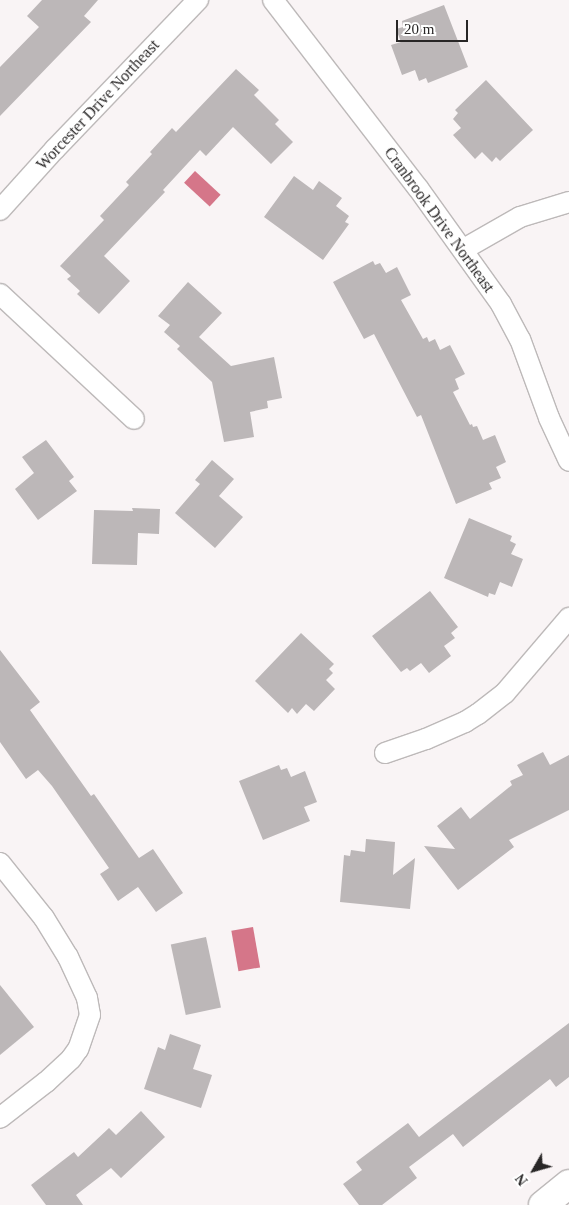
<!DOCTYPE html>
<html>
<head>
<meta charset="utf-8">
<style>
	body { margin:0 }
	#map { position:relative; width:569px; height:1205px; overflow:hidden; background:#f9f4f5; font-family:Georgia,serif }
	div>[style] { position:absolute }
	[style*='--x'] { left:calc(var(--x)*1px); top:calc(var(--y)*1px); width:calc(var(--w)*1px); rotate:calc(var(--a)*1deg) }
	.water>* { inset:0; background:#d57689; transform-origin:0 0 }
	.building>* { inset:0; background:#bcb7b8; transform-origin:0 0 }
	.roads { filter:drop-shadow(1px 0 #bdb9b9) drop-shadow(-1px 0 #bdb9b9) drop-shadow(0 1px #bdb9b9) drop-shadow(0 -1px #bdb9b9) }
	.street>* { height:20px; margin:-10px; padding:0 10px; transform-origin:10px; border-radius:10px; background:#fff }
	.secondary>* { height:28px; margin:-14px; padding:0 14px; transform-origin:14px; border-radius:14px; background:#fff }
	span { translate:-50% -50%; white-space:nowrap; text-align:center; line-height:1.15; -webkit-text-stroke:4px #fff; paint-order:stroke }
	.street-label { font-size:16px; color:#282626 }
	.north { position:absolute; left:509px; top:1145px; width:50px; height:50px; -webkit-text-stroke:4px #fff; paint-order:stroke; rotate:232deg; font-size:14px; font-weight:700; line-height:20px; text-align:center; color:#282626 }
	.north::after { content:''; display:block; margin:auto; width:18px; height:22px; background:#282626; clip-path:polygon(50% 0,100% 100%,50% 72%,0 100%) }
	.scale { position:absolute; left:396px; top:20px; width:72px; height:22px; box-sizing:border-box; border:2px solid #282626; border-top:0; padding-left:6px; font-size:15px; line-height:18px; white-space:nowrap; color:#282626; -webkit-text-stroke:4px #fff; paint-order:stroke }
</style>
</head>
<body>
<div id="map">
	<div class="water">
		<i style="left:195px;top:171px;width:35px;height:16px;rotate:43deg"></i>
		<i style="left:253px;top:927px;width:41px;height:22px;rotate:80deg"></i>
	</div>
	<div class="building">
		<i style="clip-path:polygon(42px 0,98px 0,84px 16px,91px 22px,0 116px,0 67px,39px 27px,27px 16px)"></i>
		<i style="clip-path:polygon(444px 5px,468px 67px,428px 83px,426px 78px,419px 81px,415px 70px,402px 75px,391px 45px,401px 42px,396px 29px,403px 27px,402px 21px)"></i>
		<i style="clip-path:polygon(236px 69px,259px 90px,254px 95px,279px 120px,275px 124px,293px 142px,271px 164px,233px 127px,206px 156px,200px 150px,163px 190px,165px 192px,104px 256px,130px 281px,99px 314px,77px 294px,80px 291px,67px 279px,71px 276px,60px 266px,104px 220px,100px 216px,129px 185px,126px 182px,152px 154px,150px 152px,172px 128px,176px 132px)"></i>
		<i style="clip-path:polygon(486px 80px,533px 130px,500px 161px,496px 157px,492px 162px,482px 152px,475px 159px,453px 135px,461px 128px,453px 119px,458px 113px,455px 110px)"></i>
		<i style="clip-path:polygon(294px 176px,313px 190px,319px 181px,342px 198px,336px 206px,349px 216px,345px 222px,349px 224px,323px 260px,264px 217px)"></i>
		<i style="clip-path:polygon(373px 261px,375px 265px,380px 263px,386px 273px,397px 267px,411px 295px,401px 300px,423px 339px,427px 337px,429px 342px,435px 339px,440px 350px,450px 345px,465px 374px,455px 379px,459px 389px,453px 392px,470px 425px,472px 424px,473px 427px,477px 426px,483px 440px,495px 435px,506px 462px,496px 467px,501px 478px,489px 483px,492px 489px,456px 504px,421px 415px,417px 417px,374px 334px,364px 339px,333px 282px)"></i>
		<i style="clip-path:polygon(188px 282px,222px 313px,199px 337px,231px 366px,274px 357px,282px 398px,267px 401px,268px 408px,250px 412px,254px 437px,224px 442px,212px 382px,177px 349px,180px 346px,164px 332px,170px 325px,158px 316px)"></i>
		<i style="clip-path:polygon(46px 440px,74px 477px,69px 481px,77px 491px,38px 520px,15px 489px,34px 473px,22px 457px)"></i>
		<i style="clip-path:polygon(212px 460px,234px 479px,219px 496px,243px 517px,215px 548px,175px 513px,200px 484px,195px 480px)"></i>
		<i style="clip-path:polygon(132px 508px,160px 509px,159px 534px,138px 533px,137px 565px,92px 564px,94px 510px,133px 511px)"></i>
		<i style="clip-path:polygon(469px 518px,512px 536px,510px 541px,516px 544px,511px 554px,523px 559px,512px 587px,500px 582px,495px 595px,489px 593px,488px 597px,444px 578px)"></i>
		<i style="clip-path:polygon(430px 591px,458px 627px,451px 633px,455px 638px,444px 646px,451px 656px,429px 673px,421px 663px,410px 671px,407px 668px,401px 672px,372px 636px)"></i>
		<i style="clip-path:polygon(301px 633px,334px 664px,329px 669px,333px 673px,326px 680px,335px 689px,314px 711px,306px 704px,297px 714px,292px 708px,288px 713px,255px 681px)"></i>
		<i style="clip-path:polygon(0 650px,40px 702px,30px 710px,91px 796px,94px 794px,139px 858px,153px 849px,183px 893px,156px 912px,138px 887px,118px 901px,100px 874px,109px 868px,52px 786px,38px 770px,26px 779px,0 742px)"></i>
		<i style="clip-path:polygon(543px 752px,550px 765px,569px 755px,569px 810px,509px 840px,514px 847px,458px 890px,424px 846px,455px 849px,437px 826px,461px 807px,470px 819px,512px 785px,510px 781px,523px 775px,517px 765px)"></i>
		<i style="clip-path:polygon(279px 765px,281px 770px,287px 768px,291px 777px,305px 771px,317px 802px,304px 807px,310px 821px,263px 840px,239px 781px)"></i>
		<i style="clip-path:polygon(366px 839px,395px 842px,393px 875px,415px 858px,410px 909px,340px 902px,344px 855px,350px 856px,351px 850px,365px 852px)"></i>
		<i style="left:206px;top:937px;width:72px;height:36px;rotate:78deg"></i>
		<i style="clip-path:polygon(0 985px,34px 1027px,0 1055px)"></i>
		<i style="clip-path:polygon(569px 1023px,569px 1077px,556px 1087px,550px 1079px,463px 1147px,453px 1134px,409px 1167px,417px 1178px,382px 1205px,359px 1205px,343px 1184px,362px 1170px,356px 1162px,408px 1123px,419px 1137px)"></i>
		<i style="clip-path:polygon(170px 1034px,201px 1045px,193px 1069px,212px 1075px,201px 1108px,144px 1089px,158px 1047px,165px 1050px)"></i>
		<i style="clip-path:polygon(141px 1111px,165px 1137px,121px 1178px,111px 1168px,76px 1195px,83px 1205px,46px 1205px,31px 1185px,74px 1152px,78px 1157px,109px 1128px,116px 1135px)"></i>
	</div>
	<div class="roads">
		<div class="street">
			<i style="--x:273;--y:0;--w:237;--a:52.4"></i>
			<i style="--x:418;--y:188;--w:143;--a:54.4"></i>
			<i style="--x:501;--y:304;--w:40;--a:62"></i>
			<i style="--x:520;--y:339;--w:84;--a:69.8"></i>
			<i style="--x:549;--y:418;--w:47;--a:65.1"></i>
			<i style="--x:0;--y:210;--w:82;--a:-48"></i>
			<i style="--x:55;--y:149;--w:207;--a:-46.2"></i>
			<i style="--x:464;--y:249;--w:64;--a:-29.7"></i>
			<i style="--x:520;--y:217;--w:51;--a:-17"></i>
			<i style="--x:0;--y:294;--w:183;--a:43"></i>
			<i style="--x:385;--y:753;--w:43;--a:-18.9"></i>
			<i style="--x:426;--y:739;--w:43;--a:-23.6"></i>
			<i style="--x:465;--y:722;--w:15;--a:-32"></i>
			<i style="--x:478;--y:714;--w:34;--a:-38"></i>
			<i style="--x:505;--y:693;--w:99;--a:-49.5"></i>
			<i style="--x:0;--y:863;--w:70;--a:51.3"></i>
			<i style="--x:44;--y:918;--w:46;--a:58.4"></i>
			<i style="--x:68;--y:957;--w:45;--a:65.1"></i>
			<i style="--x:87;--y:998;--w:17;--a:80"></i>
			<i style="--x:90;--y:1015;--w:36;--a:109"></i>
			<i style="--x:78;--y:1049;--w:12;--a:125"></i>
			<i style="--x:71;--y:1059;--w:34;--a:137"></i>
			<i style="--x:46;--y:1082;--w:58;--a:142"></i>
		</div>
		<div class="secondary">
			<i style="--x:543;--y:1205;--w:33;--a:-39"></i>
		</div>
	</div>
	<div class="street-label">
		<span style="left:98px;top:105px;rotate:-47deg">Worcester Drive Northeast</span>
		<span style="left:439px;top:220px;rotate:54deg">Cranbrook Drive Northeast</span>
	</div>
	<div class="north">N</div>
	<div class="scale">20 m</div>
</div>
</body>
</html>
